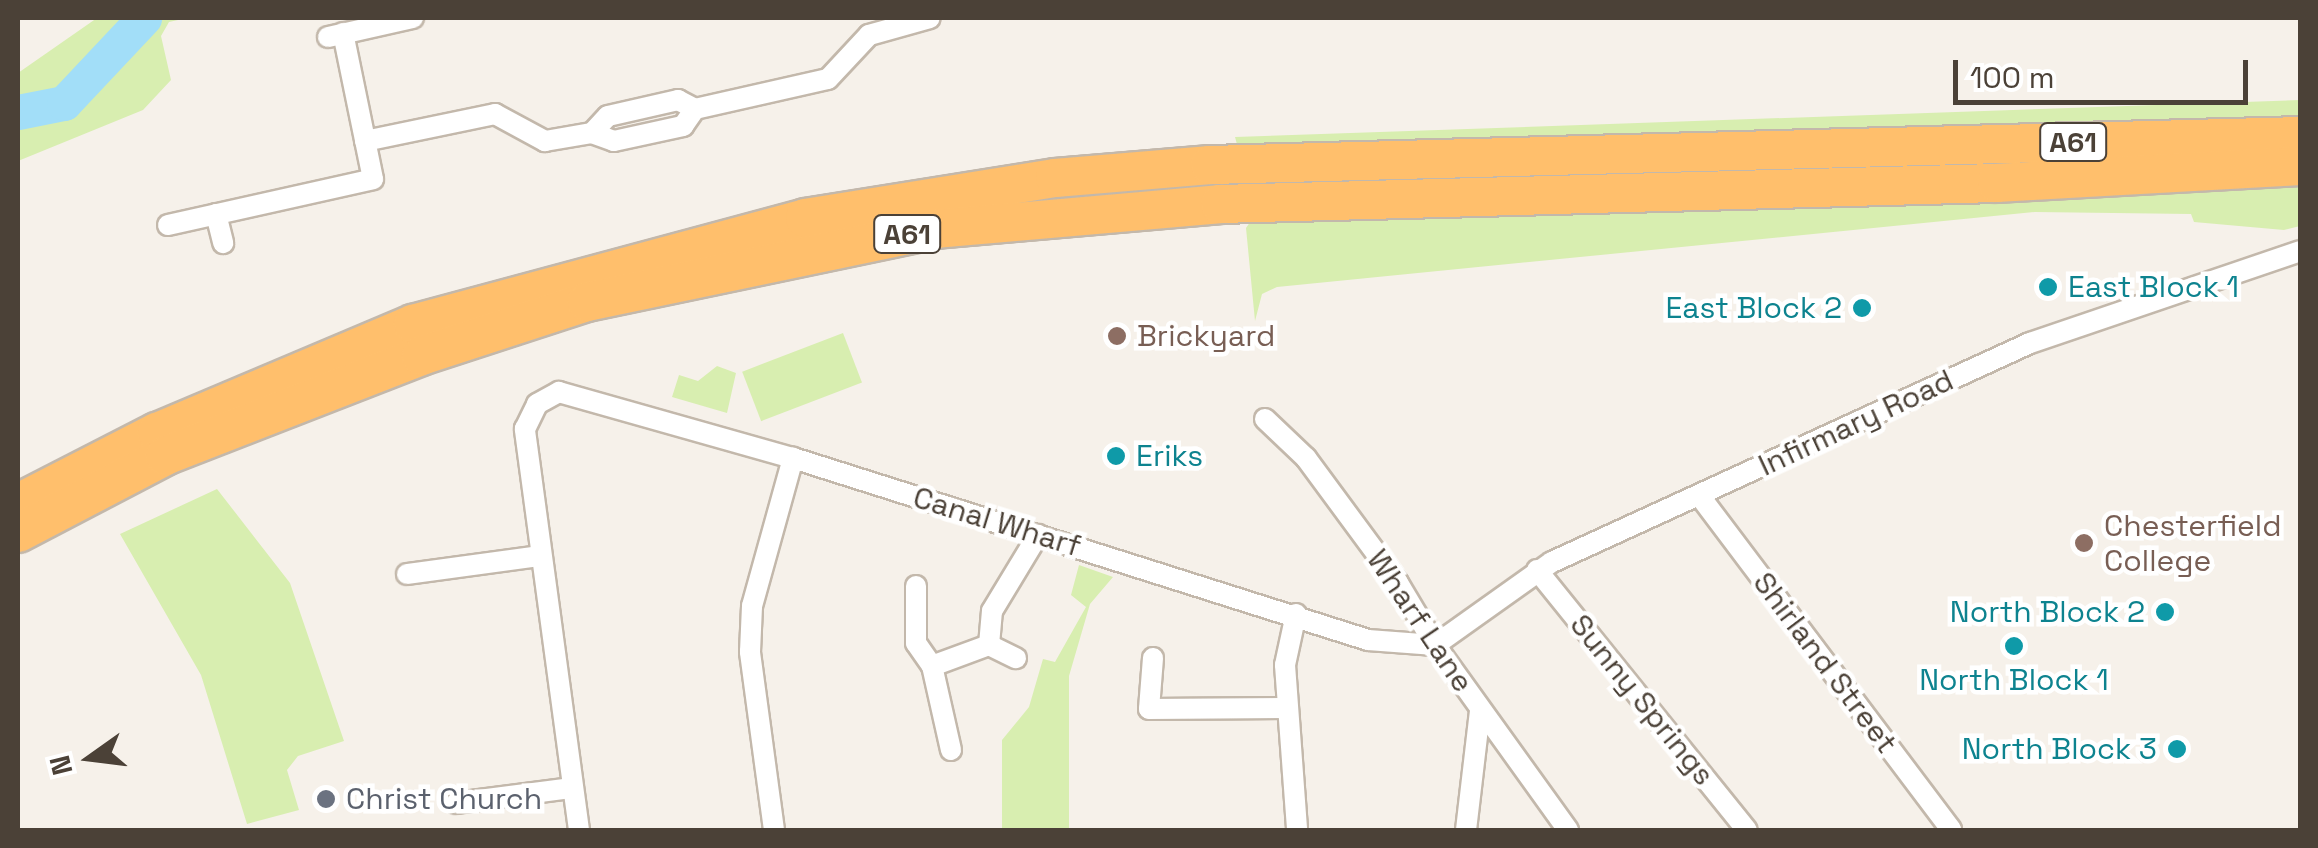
<!DOCTYPE html>
<html>
<head>
<meta charset="utf-8">
<style>
	body { margin:0 }
	#map { position:relative; width:2318px; height:848px; overflow:hidden; background:#f6f1ea; font-family:"Space Grotesk",sans-serif }
	div>[style] { position:absolute }
	[style*='--x'] { left:calc(var(--x)*1px); top:calc(var(--y)*1px); width:calc(var(--w)*1px); rotate:calc(var(--a)*1deg) }
	.green>* { inset:0; background:#d8eeb0; transform-origin:0 0 }
	.river>* { height:35px; margin:-17.5px; padding:0 17.5px; transform-origin:17.5px; border-radius:17.5px; background:#a2def8 }
	.roads { filter:drop-shadow(2px 0 #c3b8ab) drop-shadow(-2px 0 #c3b8ab) drop-shadow(0 2px #c3b8ab) drop-shadow(0 -2px #c3b8ab) }
	.street>* { height:20px; margin:-10px; padding:0 10px; transform-origin:10px; border-radius:10px; background:#fff }
	.highway>* { height:38px; margin:-19px; padding:0 19px; transform-origin:19px; border-radius:19px; background:#ffbf6c }
	.dots>* { width:28px; height:28px; translate:-50% -50%; box-sizing:border-box; border:5px solid #fff; border-radius:50% }
	span { translate:-50% -50%; white-space:nowrap; text-align:center; line-height:1.15; -webkit-text-stroke:9px #fff; paint-order:stroke }
	.shield-label span { padding:2px 8px; background:#fff; border:2px solid; border-radius:8px; -webkit-text-stroke-width:0 }
	.shield-label { font-size:28px; color:#4b4137; font-weight:700 }
	.culture-label { font-size:30px; color:#0d838f }
	.left { translate:0 -50%; text-align:left }
	.right { translate:-100% -50%; text-align:right }
	.education-label { font-size:30px; color:#785e54 }
	.street-label { font-size:30px; color:#4b4137 }
	.worship-label { font-size:30px; color:#5b616d }
	.frame { position:absolute; inset:0; border:20px solid #4b4137; pointer-events:none }
	.north { position:absolute; left:40px; top:708px; width:100px; height:100px; -webkit-text-stroke:8px #fff; paint-order:stroke; rotate:256deg; font-size:28px; font-weight:700; line-height:40px; text-align:center; color:#4b4137 }
	.north::after { content:''; display:block; margin:auto; width:35px; height:45px; background:#4b4137; clip-path:polygon(50% 0,100% 100%,50% 72%,0 100%) }
	.scale { position:absolute; left:1953px; top:60px; width:295px; height:45px; box-sizing:border-box; border:5px solid #4b4137; border-top:0; padding-left:12px; font-size:30px; line-height:35px; white-space:nowrap; color:#4b4137; -webkit-text-stroke:8px #fff; paint-order:stroke }
</style>
</head>
<body>
<div id="map">
	<div class="green">
		<i style="clip-path:polygon(97px 18px,187px 18px,169px 22px,161px 36px,171px 80px,143px 110px,18px 161px,18px 73px)"></i>
		<i style="clip-path:polygon(2300px 100px,2300px 123px,1238px 148px,1235px 137px)"></i>
		<i style="clip-path:polygon(2300px 180px,2300px 226px,2284px 230px,2194px 222px,2191px 214px,2035px 212px,1277px 287px,1262px 294px,1255px 321px,1246px 228px,1257px 212px)"></i>
		<i style="left:843px;top:333px;width:53px;height:108px;rotate:69deg"></i>
		<i style="clip-path:polygon(717px 366px,736px 373px,727px 413px,672px 397px,679px 375px,698px 381px)"></i>
		<i style="clip-path:polygon(217px 489px,290px 583px,344px 741px,298px 756px,287px 770px,299px 810px,247px 824px,201px 675px,120px 534px)"></i>
		<i style="clip-path:polygon(1079px 565px,1113px 577px,1090px 604px,1069px 676px,1069px 830px,1002px 830px,1002px 740px,1029px 707px,1043px 659px,1055px 662px,1086px 607px,1071px 595px)"></i>
	</div>
	<div class="river">
		<i style="--x:18;--y:112;--w:47;--a:-11.1"></i>
		<i style="--x:64;--y:103;--w:117;--a:-46.7"></i>
	</div>
	<div class="roads">
		<div class="street">
			<i style="--x:328;--y:37;--w:87;--a:-12.6"></i>
			<i style="--x:592;--y:133;--w:23;--a:-47"></i>
			<i style="--x:608;--y:116;--w:72;--a:-12.9"></i>
			<i style="--x:678;--y:100;--w:19;--a:28"></i>
			<i style="--x:695;--y:109;--w:136;--a:-12.7"></i>
			<i style="--x:828;--y:79;--w:60;--a:-47"></i>
			<i style="--x:869;--y:35;--w:63;--a:-15.6"></i>
			<i style="--x:365;--y:141;--w:133;--a:-11.7"></i>
			<i style="--x:495;--y:114;--w:57;--a:28.4"></i>
			<i style="--x:545;--y:141;--w:48;--a:-9.7"></i>
			<i style="--x:592;--y:133;--w:23;--a:20"></i>
			<i style="--x:614;--y:141;--w:71;--a:-12.3"></i>
			<i style="--x:683;--y:126;--w:21;--a:-55"></i>
			<i style="--x:216;--y:214;--w:30;--a:76"></i>
			<i style="--x:168;--y:225;--w:210;--a:-12.6"></i>
			<i style="--x:373;--y:179;--w:149;--a:-101.6"></i>
			<i style="--x:1265;--y:419;--w:57;--a:43.6"></i>
			<i style="--x:1306;--y:458;--w:155;--a:53.6"></i>
			<i style="--x:1398;--y:583;--w:72;--a:59.2"></i>
			<i style="--x:1435;--y:645;--w:228;--a:54.3"></i>
			<i style="--x:1699;--y:495;--w:419;--a:53"></i>
			<i style="--x:1537;--y:570;--w:334;--a:51.1"></i>
			<i style="--x:407;--y:574;--w:134;--a:-7.7"></i>
			<i style="--x:916;--y:586;--w:57;--a:90"></i>
			<i style="--x:916;--y:643;--w:28;--a:55"></i>
			<i style="--x:1296;--y:614;--w:52;--a:102.2"></i>
			<i style="--x:1285;--y:665;--w:165;--a:85.8"></i>
			<i style="--x:989;--y:645;--w:30;--a:26"></i>
			<i style="--x:1435;--y:645;--w:143;--a:-35.4"></i>
			<i style="--x:1552;--y:562;--w:526;--a:-24.62"></i>
			<i style="--x:2030;--y:343;--w:285;--a:-18.8"></i>
			<i style="--x:1153;--y:658;--w:51;--a:94.5"></i>
			<i style="--x:1149;--y:709;--w:136;--a:-0.4"></i>
			<i style="--x:951;--y:750;--w:86;--a:-102.7"></i>
			<i style="--x:932;--y:666;--w:61;--a:-20.2"></i>
			<i style="--x:989;--y:645;--w:34;--a:-85"></i>
			<i style="--x:992;--y:611;--w:89;--a:-58.8"></i>
			<i style="--x:456;--y:803;--w:117;--a:-7.4"></i>
			<i style="--x:579;--y:830;--w:405;--a:-97.7"></i>
			<i style="--x:525;--y:429;--w:28;--a:-64"></i>
			<i style="--x:537;--y:404;--w:25;--a:-29"></i>
			<i style="--x:559;--y:392;--w:243;--a:15.8"></i>
			<i style="--x:793;--y:458;--w:603;--a:17.56"></i>
			<i style="--x:1368;--y:640;--w:67;--a:4.3"></i>
			<i style="--x:774;--y:830;--w:180;--a:-97.7"></i>
			<i style="--x:750;--y:652;--w:46;--a:-87.5"></i>
			<i style="--x:752;--y:606;--w:154;--a:-74.5"></i>
			<i style="--x:1466;--y:830;--w:120;--a:-83.3"></i>
		</div>
		<div class="highway">
			<i style="--x:18;--y:503;--w:156;--a:-27.1"></i>
			<i style="--x:157;--y:432;--w:278;--a:-22.9"></i>
			<i style="--x:413;--y:324;--w:406;--a:-15.1"></i>
			<i style="--x:805;--y:218;--w:253;--a:-9.1"></i>
			<i style="--x:1055;--y:178;--w:156;--a:-4.8"></i>
			<i style="--x:1210;--y:165;--w:1090;--a:-1.52"></i>
			<i style="--x:18;--y:533;--w:166;--a:-27.6"></i>
			<i style="--x:165;--y:456;--w:275;--a:-21.3"></i>
			<i style="--x:421;--y:356;--w:175;--a:-18"></i>
			<i style="--x:587;--y:302;--w:357;--a:-11.8"></i>
			<i style="--x:936;--y:229;--w:285;--a:-5"></i>
			<i style="--x:1220;--y:204;--w:777;--a:-1.55"></i>
			<i style="--x:1997;--y:183;--w:303;--a:-3.2"></i>
		</div>
	</div>
	<div class="dots">
		<i style="left:2048px;top:287px;background:#0f9aa8"></i>
		<i style="left:1862px;top:308px;background:#0f9aa8"></i>
		<i style="left:1117px;top:336px;background:#8d6e63"></i>
		<i style="left:1116px;top:456px;background:#0f9aa8"></i>
		<i style="left:2084px;top:543px;background:#8d6e63"></i>
		<i style="left:2165px;top:612px;background:#0f9aa8"></i>
		<i style="left:2014px;top:646px;background:#0f9aa8"></i>
		<i style="left:2177px;top:749px;background:#0f9aa8"></i>
		<i style="left:326px;top:799px;background:#6b7280"></i>
	</div>
	<div class="shield-label">
		<span style="left:2073px;top:142px">A61</span>
		<span style="left:907px;top:234px">A61</span>
	</div>
	<div class="culture-label">
		<span class="left" style="left:2068px;top:287px">East Block 1</span>
		<span class="right" style="left:1842px;top:308px">East Block 2</span>
		<span class="left" style="left:1136px;top:456px">Eriks</span>
		<span class="right" style="left:2145px;top:612px">North Block 2</span>
		<span style="left:2014px;top:680px">North Block 1</span>
		<span class="right" style="left:2157px;top:749px">North Block 3</span>
	</div>
	<div class="education-label">
		<span class="left" style="left:1137px;top:336px">Brickyard</span>
		<span class="left" style="left:2104px;top:543px">Chesterfield<br>College</span>
	</div>
	<div class="street-label">
		<span style="left:1856px;top:423px;rotate:-25deg">Infirmary Road</span>
		<span style="left:997px;top:522px;rotate:17deg">Canal Wharf</span>
		<span style="left:1420px;top:621px;rotate:56deg">Wharf Lane</span>
		<span style="left:1825px;top:663px;rotate:53deg">Shirland Street</span>
		<span style="left:1642px;top:700px;rotate:51deg">Sunny Springs</span>
	</div>
	<div class="worship-label">
		<span class="left" style="left:346px;top:799px">Christ Church</span>
	</div>
	<div class="frame"></div>
	<div class="north">N</div>
	<div class="scale">100 m</div>
</div>
</body>
</html>
